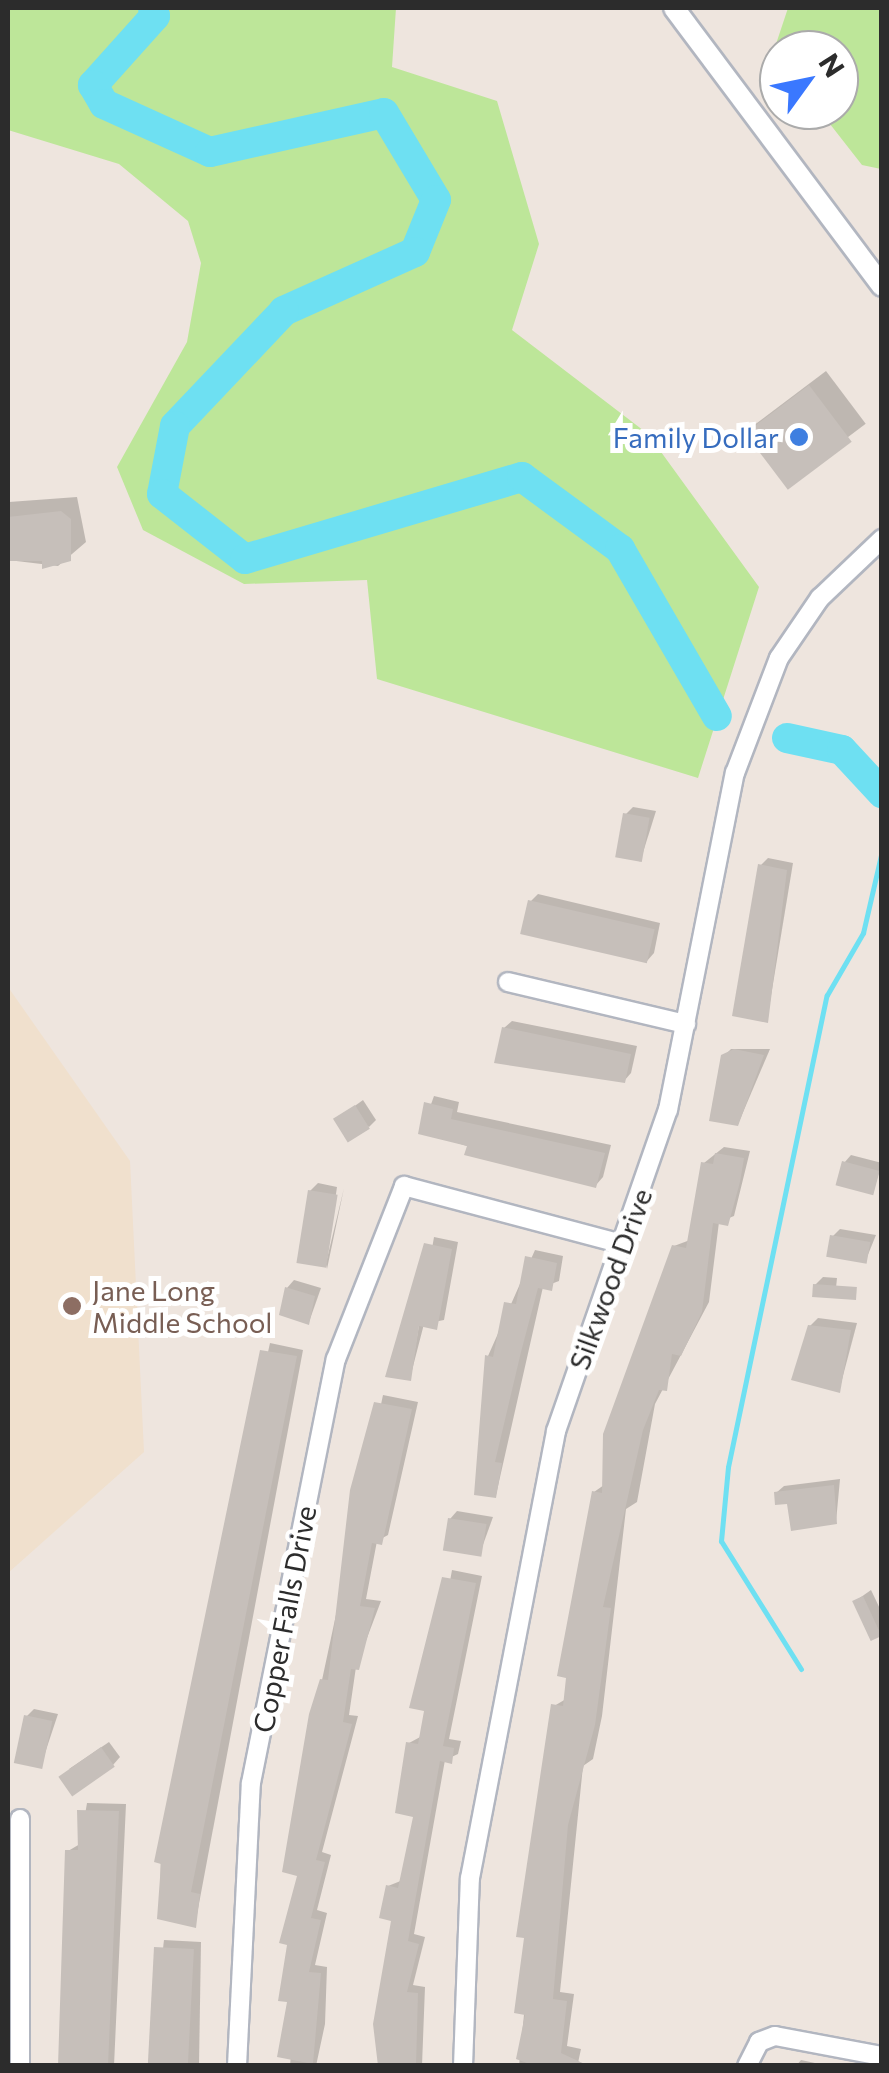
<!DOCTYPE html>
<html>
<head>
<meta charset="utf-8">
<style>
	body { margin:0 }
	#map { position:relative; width:889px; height:2073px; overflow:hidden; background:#eee5de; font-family:Commissioner,sans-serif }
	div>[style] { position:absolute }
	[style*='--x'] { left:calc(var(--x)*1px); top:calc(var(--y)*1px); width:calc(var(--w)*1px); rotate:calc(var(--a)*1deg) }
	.education>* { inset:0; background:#f0e0cd }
	.green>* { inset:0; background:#bde699 }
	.shadow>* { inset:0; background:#0003; transform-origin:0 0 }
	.stream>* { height:5px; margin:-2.5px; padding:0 2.5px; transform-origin:2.5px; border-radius:2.5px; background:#6ee0f2 }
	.river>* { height:30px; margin:-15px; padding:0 15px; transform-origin:15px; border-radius:15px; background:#6ee0f2 }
	.building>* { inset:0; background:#c6bfba; transform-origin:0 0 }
	.roads { filter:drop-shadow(2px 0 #b2b6c0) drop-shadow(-2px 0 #b2b6c0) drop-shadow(0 2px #b2b6c0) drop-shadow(0 -2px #b2b6c0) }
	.minor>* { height:18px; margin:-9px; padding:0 9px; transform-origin:9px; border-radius:9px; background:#fff }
	.tertiary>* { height:20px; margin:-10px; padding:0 10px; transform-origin:10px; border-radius:10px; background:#fff }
	.dots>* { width:28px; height:28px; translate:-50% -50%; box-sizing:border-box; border:5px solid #fff; border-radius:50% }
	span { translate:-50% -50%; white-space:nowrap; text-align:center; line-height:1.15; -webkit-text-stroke:10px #fff; paint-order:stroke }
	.shop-label { font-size:28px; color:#366cbe }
	.right { translate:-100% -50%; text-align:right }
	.street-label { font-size:28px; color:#2c2c2c }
	.education-label { font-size:28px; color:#785e54 }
	.left { translate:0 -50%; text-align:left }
	.frame { position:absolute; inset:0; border:10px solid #2c2c2c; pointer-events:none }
	.north { position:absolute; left:759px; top:30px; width:100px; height:100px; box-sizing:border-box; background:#fff; border:2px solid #ababab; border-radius:50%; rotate:57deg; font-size:28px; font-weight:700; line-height:40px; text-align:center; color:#2c2c2c }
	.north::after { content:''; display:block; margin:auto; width:35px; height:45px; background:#3a78ff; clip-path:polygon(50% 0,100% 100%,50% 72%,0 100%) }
</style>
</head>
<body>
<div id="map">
	<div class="education">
		<i style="clip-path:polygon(8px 987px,130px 1161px,144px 1452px,8px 1573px)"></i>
	</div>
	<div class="green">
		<i style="clip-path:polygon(8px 8px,396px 8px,392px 67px,497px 101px,539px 244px,512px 330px,648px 434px,759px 587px,698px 778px,377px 679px,367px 580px,244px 584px,143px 530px,117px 467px,187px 342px,201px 263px,188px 221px,119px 164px,8px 130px)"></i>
		<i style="clip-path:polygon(788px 8px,881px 8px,881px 169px,862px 165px,819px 110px,839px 110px,839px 50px,779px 50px,779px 60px,773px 53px)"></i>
	</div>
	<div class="shadow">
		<i style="left:826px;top:371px;width:66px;height:99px;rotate:53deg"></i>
		<i style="clip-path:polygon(8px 494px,9px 502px,77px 497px,86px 542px,58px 566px,8px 560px)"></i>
		<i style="clip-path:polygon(633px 807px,656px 811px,640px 862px,625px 815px)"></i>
		<i style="clip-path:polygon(768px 858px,793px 863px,767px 1020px,760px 866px)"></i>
		<i style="clip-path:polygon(538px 894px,660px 923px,654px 953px,647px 961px,530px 902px)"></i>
		<i style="clip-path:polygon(512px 1021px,637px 1046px,631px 1073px,624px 1081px,504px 1028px)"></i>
		<i style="clip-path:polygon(731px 1049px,770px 1049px,738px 1124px,724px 1056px)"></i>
		<i style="clip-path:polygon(434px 1096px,459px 1102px,457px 1112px,611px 1145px,603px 1177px,596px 1185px,421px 1132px)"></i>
		<i style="clip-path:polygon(363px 1100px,376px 1120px,369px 1127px,345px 1113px)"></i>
		<i style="clip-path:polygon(724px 1147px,750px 1151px,734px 1216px,719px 1222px,709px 1302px,655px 1404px,637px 1502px,626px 1509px,602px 1716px,593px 1759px,583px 1766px,560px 1992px,574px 1994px,567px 2046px,581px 2049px,578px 2063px,519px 2066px,554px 1706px,566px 1699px,594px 1492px,604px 1485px,674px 1246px,690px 1240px,704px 1163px)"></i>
		<i style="clip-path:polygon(851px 1155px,882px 1163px,873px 1191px,844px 1163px)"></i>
		<i style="clip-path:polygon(318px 1183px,337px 1187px,326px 1263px,344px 1188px,327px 1269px,310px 1191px)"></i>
		<i style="clip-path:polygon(840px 1229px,876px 1235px,865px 1262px,833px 1236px)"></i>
		<i style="clip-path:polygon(434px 1237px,458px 1242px,444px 1320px,424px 1324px,410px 1378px)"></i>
		<i style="clip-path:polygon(535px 1250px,563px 1256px,559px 1281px,543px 1287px,496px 1495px,488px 1356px)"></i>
		<i style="clip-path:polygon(823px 1277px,837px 1278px,836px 1288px,815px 1285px)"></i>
		<i style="clip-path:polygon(294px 1280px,321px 1288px,309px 1322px,287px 1288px)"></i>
		<i style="clip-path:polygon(818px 1318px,857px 1323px,840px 1387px,810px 1326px)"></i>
		<i style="clip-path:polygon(270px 1343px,303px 1350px,195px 1925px,160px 1917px,161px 1834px)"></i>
		<i style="clip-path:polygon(383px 1395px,418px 1402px,388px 1535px,377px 1541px,366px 1599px,381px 1601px,356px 1667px,349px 1715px,358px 1716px,322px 1852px,331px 1855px,317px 1910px,327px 1913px,315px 1965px,327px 1967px,325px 2024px,316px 2066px,290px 2066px,322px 1680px)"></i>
		<i style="clip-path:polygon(840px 1479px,836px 1522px,776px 1493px,784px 1486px)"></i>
		<i style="clip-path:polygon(457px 1511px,493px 1517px,480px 1553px,450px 1519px)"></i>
		<i style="clip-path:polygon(452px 1570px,482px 1576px,449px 1739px,461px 1741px,458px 1754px,445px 1760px,414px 1934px,425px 1937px,413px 1985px,425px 1987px,422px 2066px,379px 2066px,394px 1919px,388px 1886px,403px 1880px,416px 1815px,409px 1743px,422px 1736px)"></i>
		<i style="clip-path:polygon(871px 1590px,882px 1613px,880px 1634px,854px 1602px)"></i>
		<i style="clip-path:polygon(34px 1709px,58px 1714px,41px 1765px,26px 1717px)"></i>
		<i style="clip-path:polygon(109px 1742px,120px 1757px,113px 1765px,69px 1769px)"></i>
		<i style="clip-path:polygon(87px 1803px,126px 1804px,114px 2066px,61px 2066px,68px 1851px,80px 1844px)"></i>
		<i style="clip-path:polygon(164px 1940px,201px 1942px,199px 2066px,149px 2066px)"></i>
		<i style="clip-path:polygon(801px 2060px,829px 2066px,796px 2066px)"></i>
	</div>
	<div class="stream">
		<i style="--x:801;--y:1669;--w:151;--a:-122"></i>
		<i style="--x:721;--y:1541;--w:74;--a:-84.6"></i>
		<i style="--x:728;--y:1467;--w:482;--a:-78.2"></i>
		<i style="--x:827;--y:995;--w:72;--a:-59.9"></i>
		<i style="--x:863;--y:933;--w:84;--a:-77"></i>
	</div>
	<div class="river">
		<i style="--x:153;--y:8;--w:8;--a:76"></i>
		<i style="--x:155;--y:16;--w:93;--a:131.9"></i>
		<i style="--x:93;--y:85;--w:22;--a:60"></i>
		<i style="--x:104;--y:104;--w:116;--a:24.4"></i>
		<i style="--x:210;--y:152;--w:178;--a:-12.6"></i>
		<i style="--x:384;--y:113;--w:101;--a:59.1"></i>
		<i style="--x:436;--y:200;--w:56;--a:112"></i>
		<i style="--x:415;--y:252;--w:144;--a:155.8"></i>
		<i style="--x:284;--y:311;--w:158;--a:133.5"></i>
		<i style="--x:175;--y:426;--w:69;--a:100.8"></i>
		<i style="--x:162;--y:494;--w:105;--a:38.1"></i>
		<i style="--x:245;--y:559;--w:289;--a:-16.5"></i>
		<i style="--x:522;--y:477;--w:122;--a:36.3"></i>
		<i style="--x:620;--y:549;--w:193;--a:59.9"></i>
		<i style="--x:787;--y:738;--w:56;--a:12.3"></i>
		<i style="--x:842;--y:750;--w:59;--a:47.1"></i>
	</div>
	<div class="building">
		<i style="left:809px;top:385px;width:71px;height:80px;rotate:53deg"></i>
		<i style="clip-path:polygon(61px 511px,71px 519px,71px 561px,42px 569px,42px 561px,8px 561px,8px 517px)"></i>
		<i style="left:623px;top:813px;width:27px;height:45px;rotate:10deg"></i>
		<i style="clip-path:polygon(758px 864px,787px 870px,768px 1023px,732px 1016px)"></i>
		<i style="left:528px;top:900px;width:130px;height:35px;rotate:13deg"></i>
		<i style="clip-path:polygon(502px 1027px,631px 1054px,625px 1083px,494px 1063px)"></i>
		<i style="clip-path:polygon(734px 1049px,764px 1055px,738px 1126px,709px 1121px,721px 1055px)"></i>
		<i style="clip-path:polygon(424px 1102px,453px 1109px,451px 1119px,605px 1153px,596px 1188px,464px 1155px,467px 1146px,418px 1134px)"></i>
		<i style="left:355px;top:1105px;width:28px;height:26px;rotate:58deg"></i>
		<i style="clip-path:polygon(715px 1153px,744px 1158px,740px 1182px,728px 1226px,713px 1223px,702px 1312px,681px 1356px,672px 1354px,667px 1391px,659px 1390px,643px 1430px,603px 1607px,611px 1608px,595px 1725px,568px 1825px,553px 1999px,567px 2001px,561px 2053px,589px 2066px,535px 2066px,516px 2059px,525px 2015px,514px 2013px,524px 1938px,516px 1937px,551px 1704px,563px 1706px,566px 1678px,557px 1676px,592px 1491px,602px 1493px,603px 1434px,672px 1245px,686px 1248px,701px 1162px,713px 1164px)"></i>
		<i style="left:842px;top:1161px;width:39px;height:25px;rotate:15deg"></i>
		<i style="left:308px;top:1190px;width:30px;height:74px;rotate:9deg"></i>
		<i style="left:830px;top:1235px;width:41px;height:22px;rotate:10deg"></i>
		<i style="clip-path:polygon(424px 1243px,452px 1249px,437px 1330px,419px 1326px,411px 1381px,385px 1377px)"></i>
		<i style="clip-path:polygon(525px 1256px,557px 1263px,552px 1291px,538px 1288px,521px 1352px,495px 1462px,502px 1463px,496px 1498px,474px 1495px,485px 1355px,493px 1357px,504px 1302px,516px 1304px)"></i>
		<i style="left:813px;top:1284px;width:44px;height:13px;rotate:4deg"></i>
		<i style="clip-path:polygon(285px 1287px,315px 1296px,309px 1325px,279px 1315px)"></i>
		<i style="clip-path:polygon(808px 1325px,851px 1330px,840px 1393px,791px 1380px)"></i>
		<i style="clip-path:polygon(260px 1350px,297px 1356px,191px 1892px,200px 1894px,196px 1928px,157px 1919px,161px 1864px,154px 1862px)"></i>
		<i style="clip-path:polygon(374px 1402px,412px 1409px,382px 1545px,372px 1543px,360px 1606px,375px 1608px,359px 1670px,351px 1669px,343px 1722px,352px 1724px,316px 1860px,325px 1862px,311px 1918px,321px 1920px,309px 1972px,321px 1973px,313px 2064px,277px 2057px,287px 2002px,278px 2001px,287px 1945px,279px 1943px,297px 1876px,282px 1872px,309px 1714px,320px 1679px,328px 1680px,350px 1490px)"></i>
		<i style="clip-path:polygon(834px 1485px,837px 1524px,791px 1531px,787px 1504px,775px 1505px,774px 1492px)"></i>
		<i style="left:448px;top:1518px;width:39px;height:33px;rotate:9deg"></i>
		<i style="clip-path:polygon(442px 1577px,476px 1583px,443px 1746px,454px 1748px,452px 1764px,440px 1761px,408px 1941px,419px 1944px,407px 1992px,418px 1993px,416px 2066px,378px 2066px,373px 2024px,391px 1921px,379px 1918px,386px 1885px,398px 1888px,413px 1817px,395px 1813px,406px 1742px,418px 1744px,424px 1711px,409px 1708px)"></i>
		<i style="left:863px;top:1596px;width:44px;height:12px;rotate:65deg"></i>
		<i style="left:24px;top:1715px;width:29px;height:49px;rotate:12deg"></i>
		<i style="left:101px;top:1747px;width:24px;height:52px;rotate:55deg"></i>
		<i style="clip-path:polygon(77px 1810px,119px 1811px,108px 2066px,58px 2066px,65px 1850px,78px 1850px)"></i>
		<i style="left:154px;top:1947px;width:40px;height:119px;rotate:3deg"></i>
	</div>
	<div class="roads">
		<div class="minor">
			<i style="--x:508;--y:982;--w:183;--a:13.3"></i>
			<i style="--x:20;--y:1819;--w:247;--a:90"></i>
			<i style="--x:237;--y:2066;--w:283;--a:-87.2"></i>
			<i style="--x:251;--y:1783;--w:432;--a:-78.7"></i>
			<i style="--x:336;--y:1359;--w:186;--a:-68.5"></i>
			<i style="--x:404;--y:1186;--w:226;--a:14.9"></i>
			<i style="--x:463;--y:2066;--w:188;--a:-87.9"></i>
			<i style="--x:470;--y:1878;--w:455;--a:-79.1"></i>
			<i style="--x:556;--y:1431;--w:340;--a:-70.8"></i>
			<i style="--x:668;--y:1110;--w:344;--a:-78.8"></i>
			<i style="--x:735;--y:773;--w:123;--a:-69.1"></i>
			<i style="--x:779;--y:658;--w:73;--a:-55.7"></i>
			<i style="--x:820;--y:598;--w:86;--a:-43.6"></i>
			<i style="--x:747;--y:2066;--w:27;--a:-63"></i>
			<i style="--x:759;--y:2042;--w:17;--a:-21"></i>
			<i style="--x:775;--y:2036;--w:109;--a:10.6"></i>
		</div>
		<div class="tertiary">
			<i style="--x:674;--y:8;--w:347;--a:53.2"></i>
		</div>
	</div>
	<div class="dots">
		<i style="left:799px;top:437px;background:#3f7fe0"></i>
		<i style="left:72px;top:1306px;background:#8d6e63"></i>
	</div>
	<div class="shop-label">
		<span class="right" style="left:779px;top:437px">Family Dollar</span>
	</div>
	<div class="street-label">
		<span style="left:610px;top:1279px;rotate:-70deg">Silkwood Drive</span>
		<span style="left:284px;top:1619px;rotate:-79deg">Copper Falls Drive</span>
	</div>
	<div class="education-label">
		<span class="left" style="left:92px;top:1306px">Jane Long<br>Middle School</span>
	</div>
	<div class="frame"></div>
	<div class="north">N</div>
</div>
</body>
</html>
